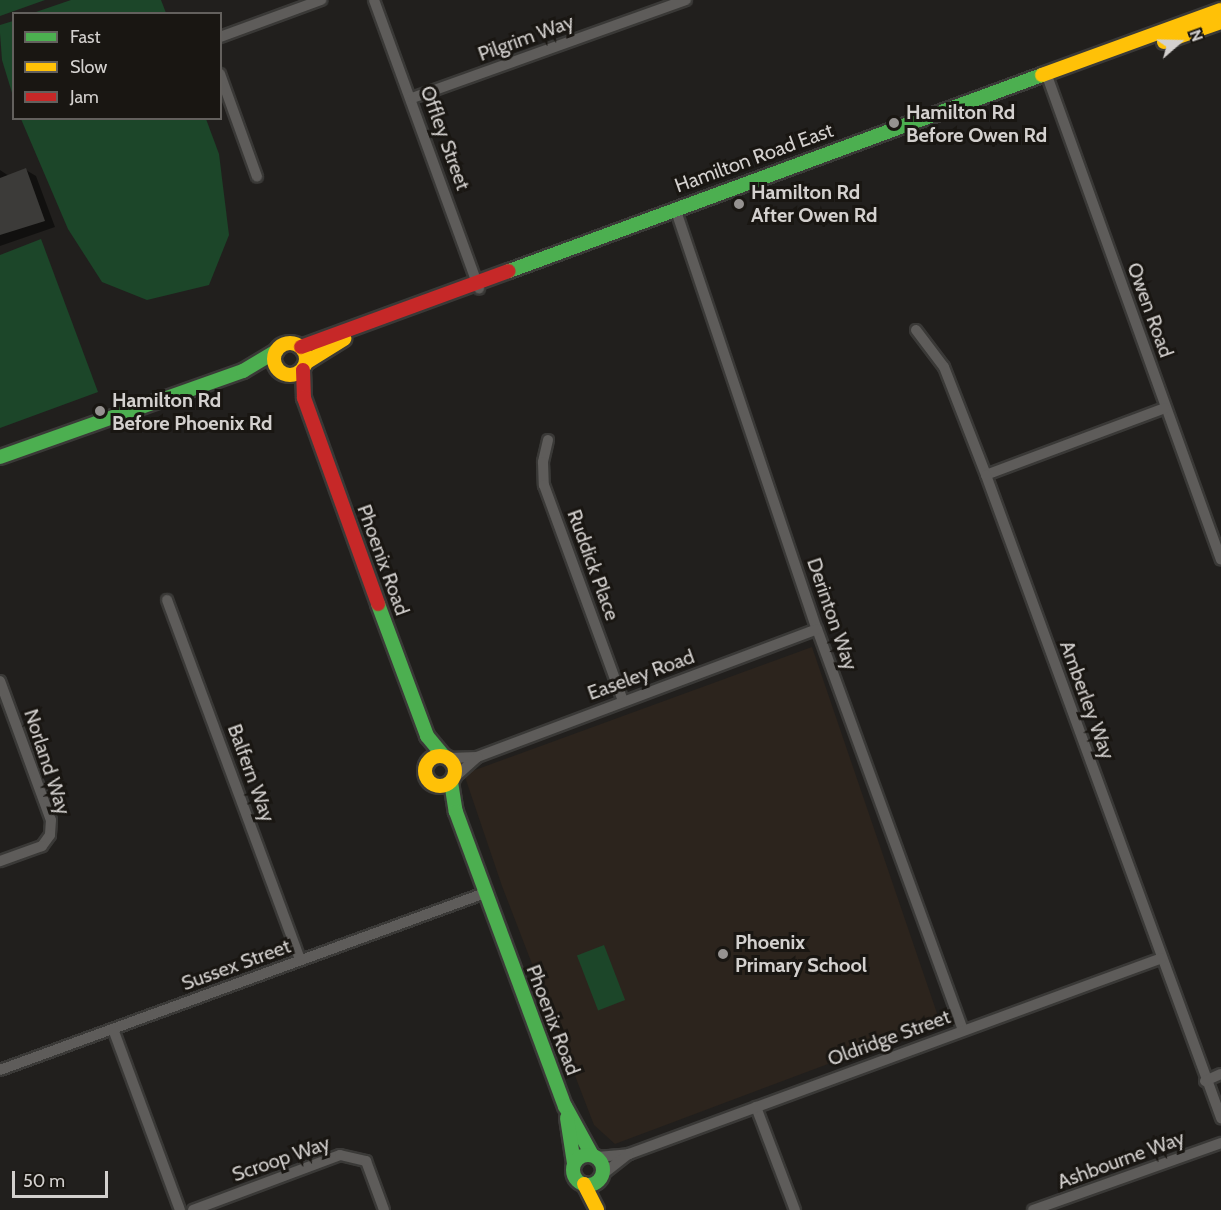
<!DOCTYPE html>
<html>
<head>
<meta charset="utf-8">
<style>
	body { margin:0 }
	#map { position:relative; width:1221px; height:1210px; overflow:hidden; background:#211f1d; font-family:Cabin,sans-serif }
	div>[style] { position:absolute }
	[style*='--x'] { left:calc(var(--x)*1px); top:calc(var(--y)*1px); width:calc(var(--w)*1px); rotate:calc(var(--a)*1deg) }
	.built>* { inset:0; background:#2c241d }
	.green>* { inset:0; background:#1c4629; transform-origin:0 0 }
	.shadow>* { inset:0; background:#0007 }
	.building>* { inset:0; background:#3c3b39 }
	.roads { filter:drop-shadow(2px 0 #3a3937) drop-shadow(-2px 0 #3a3937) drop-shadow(0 2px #3a3937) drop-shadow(0 -2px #3a3937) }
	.street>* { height:10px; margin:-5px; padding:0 5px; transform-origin:5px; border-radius:5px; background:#5e5c5a }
	.fast>* { height:14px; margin:-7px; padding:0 7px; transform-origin:7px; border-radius:7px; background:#4caf50 }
	.fast>.ring { margin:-7px; padding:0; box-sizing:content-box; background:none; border:14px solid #4caf50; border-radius:50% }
	.slow>* { height:14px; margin:-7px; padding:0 7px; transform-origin:7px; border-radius:7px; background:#ffc107 }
	.slow>.ring { margin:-7px; padding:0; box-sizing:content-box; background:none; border:14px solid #ffc107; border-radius:50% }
	.jam>* { height:14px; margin:-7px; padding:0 7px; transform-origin:7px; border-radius:7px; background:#c62828 }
	.dots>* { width:16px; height:16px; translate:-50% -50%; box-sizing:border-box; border:3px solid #191612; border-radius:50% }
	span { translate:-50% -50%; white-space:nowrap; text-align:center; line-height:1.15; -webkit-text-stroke:6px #191612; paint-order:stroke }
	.street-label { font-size:20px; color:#d3d0ce }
	.poi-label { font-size:20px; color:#d3d0ce; font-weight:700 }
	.left { translate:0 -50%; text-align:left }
	.legend { position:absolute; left:12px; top:12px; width:210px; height:108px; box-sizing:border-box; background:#191612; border:2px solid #63605d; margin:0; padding:8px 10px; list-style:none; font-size:18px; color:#d3d0ce }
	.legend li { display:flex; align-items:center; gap:12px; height:30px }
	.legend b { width:30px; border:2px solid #63605d }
	.north { position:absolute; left:1149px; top:12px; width:60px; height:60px; -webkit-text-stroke:4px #191612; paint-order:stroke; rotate:70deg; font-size:16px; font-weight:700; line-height:24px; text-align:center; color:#d3d0ce }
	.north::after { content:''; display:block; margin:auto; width:21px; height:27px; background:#d3d0ce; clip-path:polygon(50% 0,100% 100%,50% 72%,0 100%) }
	.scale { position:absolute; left:12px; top:1171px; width:96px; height:27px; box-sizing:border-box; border:3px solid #d3d0ce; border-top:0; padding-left:8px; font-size:18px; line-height:21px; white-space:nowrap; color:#d3d0ce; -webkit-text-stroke:4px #191612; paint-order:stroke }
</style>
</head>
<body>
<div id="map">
	<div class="built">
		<i style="clip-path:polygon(812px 647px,940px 1022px,615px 1144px,594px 1125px,502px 886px,464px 774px)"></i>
	</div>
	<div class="green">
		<i style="clip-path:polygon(0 0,45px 0,0 16px)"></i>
		<i style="clip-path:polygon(71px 0,161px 0,166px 13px,33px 13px)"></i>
		<i style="clip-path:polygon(13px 21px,14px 21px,13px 96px,2px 60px,0 33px,0 25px)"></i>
		<i style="clip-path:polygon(21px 119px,206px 119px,219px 154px,229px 235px,209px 285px,147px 300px,102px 282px,68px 229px)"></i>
		<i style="clip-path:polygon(41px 239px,98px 392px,0 428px,0 255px)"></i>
		<i style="left:604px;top:945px;width:59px;height:29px;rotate:69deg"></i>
	</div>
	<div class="shadow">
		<i style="clip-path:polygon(0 170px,9px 176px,26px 170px,36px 176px,55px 227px,0 246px)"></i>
	</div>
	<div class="building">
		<i style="clip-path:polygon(26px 168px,45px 221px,0 235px,0 178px)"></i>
	</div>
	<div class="roads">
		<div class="street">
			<i style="--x:374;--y:0;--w:307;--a:70"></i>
			<i style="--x:220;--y:37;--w:108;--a:-20.1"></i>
			<i style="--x:1046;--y:73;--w:517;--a:70.23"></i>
			<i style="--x:220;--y:74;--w:109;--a:70.2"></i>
			<i style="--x:412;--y:98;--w:291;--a:-19.7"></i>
			<i style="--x:675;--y:208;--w:444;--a:71.4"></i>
			<i style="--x:817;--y:629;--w:427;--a:70"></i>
			<i style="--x:916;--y:330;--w:46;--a:52.9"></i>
			<i style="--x:944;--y:367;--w:116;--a:68.7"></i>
			<i style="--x:1165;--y:408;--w:191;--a:159.5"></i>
			<i style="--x:986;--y:475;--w:685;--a:69.92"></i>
			<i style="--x:548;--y:440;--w:23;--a:103"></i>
			<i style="--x:543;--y:462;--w:23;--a:88"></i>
			<i style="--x:544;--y:485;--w:230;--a:69.9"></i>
			<i style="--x:167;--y:600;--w:384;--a:69.7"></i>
			<i style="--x:0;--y:681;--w:148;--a:69.9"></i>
			<i style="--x:51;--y:820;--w:15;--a:94"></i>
			<i style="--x:50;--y:835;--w:14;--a:126"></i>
			<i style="--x:42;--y:846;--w:45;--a:160.3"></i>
			<i style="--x:449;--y:758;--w:28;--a:-2"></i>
			<i style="--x:477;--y:757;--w:363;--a:-20.6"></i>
			<i style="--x:455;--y:777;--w:30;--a:-42"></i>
			<i style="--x:113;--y:1029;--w:193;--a:69.7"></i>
			<i style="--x:0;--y:1070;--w:516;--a:-20.05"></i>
			<i style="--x:1205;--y:1081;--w:17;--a:-24"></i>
			<i style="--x:756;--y:1107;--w:110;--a:69.3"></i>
			<i style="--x:597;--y:1157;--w:32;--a:-5"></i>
			<i style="--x:629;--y:1154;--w:568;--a:-20.19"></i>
			<i style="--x:603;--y:1174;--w:33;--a:-38"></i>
			<i style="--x:193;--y:1210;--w:157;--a:-20.5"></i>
			<i style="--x:340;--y:1155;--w:27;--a:13"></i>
			<i style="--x:366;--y:1161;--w:52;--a:69.8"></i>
			<i style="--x:1033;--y:1210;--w:200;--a:-19.6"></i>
		</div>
		<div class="fast">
			<i style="--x:509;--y:271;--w:568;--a:-20.19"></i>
			<i style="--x:0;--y:457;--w:258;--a:-19.5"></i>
			<i style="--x:243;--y:371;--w:39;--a:-31"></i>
			<i style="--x:378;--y:604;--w:141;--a:69.6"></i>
			<i style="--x:427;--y:736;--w:26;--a:50"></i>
			<i style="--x:451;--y:782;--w:30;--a:81"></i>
			<i style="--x:456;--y:812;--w:314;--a:69.7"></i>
			<i style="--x:565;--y:1106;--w:56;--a:61.1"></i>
			<i style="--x:567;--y:1118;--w:46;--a:81.2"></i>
			<i class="ring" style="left:573px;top:1155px;width:16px;height:16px"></i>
		</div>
		<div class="slow">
			<i style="--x:1164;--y:42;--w:60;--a:-19.3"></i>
			<i style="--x:1042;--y:75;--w:190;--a:-20"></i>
			<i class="ring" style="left:274px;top:343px;width:18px;height:18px"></i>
			<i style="--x:307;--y:362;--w:44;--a:-31.9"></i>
			<i class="ring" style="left:425px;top:756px;width:16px;height:16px"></i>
			<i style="--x:584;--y:1184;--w:29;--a:63"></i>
		</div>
		<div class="jam">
			<i style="--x:301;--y:347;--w:221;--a:-20.1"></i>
			<i style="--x:303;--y:370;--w:28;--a:88"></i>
			<i style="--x:304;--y:398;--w:219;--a:70.2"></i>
		</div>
	</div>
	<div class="dots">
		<i style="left:894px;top:123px;background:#959290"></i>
		<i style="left:739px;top:204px;background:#959290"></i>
		<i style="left:100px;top:411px;background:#959290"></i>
		<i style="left:723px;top:954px;background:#959290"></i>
	</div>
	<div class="street-label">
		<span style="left:526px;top:38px;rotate:-20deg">Pilgrim Way</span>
		<span style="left:445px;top:138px;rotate:70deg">Offley Street</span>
		<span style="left:754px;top:158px;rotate:-20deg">Hamilton Road East</span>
		<span style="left:1150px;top:310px;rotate:70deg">Owen Road</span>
		<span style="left:383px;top:560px;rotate:70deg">Phoenix Road</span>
		<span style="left:593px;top:565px;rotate:70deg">Ruddick Place</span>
		<span style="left:832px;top:614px;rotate:71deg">Derinton Way</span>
		<span style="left:641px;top:675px;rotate:-20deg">Easeley Road</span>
		<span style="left:1087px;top:700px;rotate:70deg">Amberley Way</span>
		<span style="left:47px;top:762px;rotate:72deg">Norland Way</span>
		<span style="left:251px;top:773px;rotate:70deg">Balfern Way</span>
		<span style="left:236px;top:965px;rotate:-20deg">Sussex Street</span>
		<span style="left:553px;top:1020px;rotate:69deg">Phoenix Road</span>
		<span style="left:889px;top:1038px;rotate:-20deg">Oldridge Street</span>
		<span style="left:281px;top:1159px;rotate:-19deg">Scroop Way</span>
		<span style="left:1121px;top:1160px;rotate:-20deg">Ashbourne Way</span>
	</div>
	<div class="poi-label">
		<span class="left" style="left:906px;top:124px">Hamilton Rd<br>Before Owen Rd</span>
		<span class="left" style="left:751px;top:204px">Hamilton Rd<br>After Owen Rd</span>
		<span class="left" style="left:112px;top:412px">Hamilton Rd<br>Before Phoenix Rd</span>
		<span class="left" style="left:735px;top:954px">Phoenix<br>Primary School</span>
	</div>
	<ul class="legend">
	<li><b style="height:8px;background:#4caf50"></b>Fast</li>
	<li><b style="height:8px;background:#ffc107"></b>Slow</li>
	<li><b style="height:8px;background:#c62828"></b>Jam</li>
	</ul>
	<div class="north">N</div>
	<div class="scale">50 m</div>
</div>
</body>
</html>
